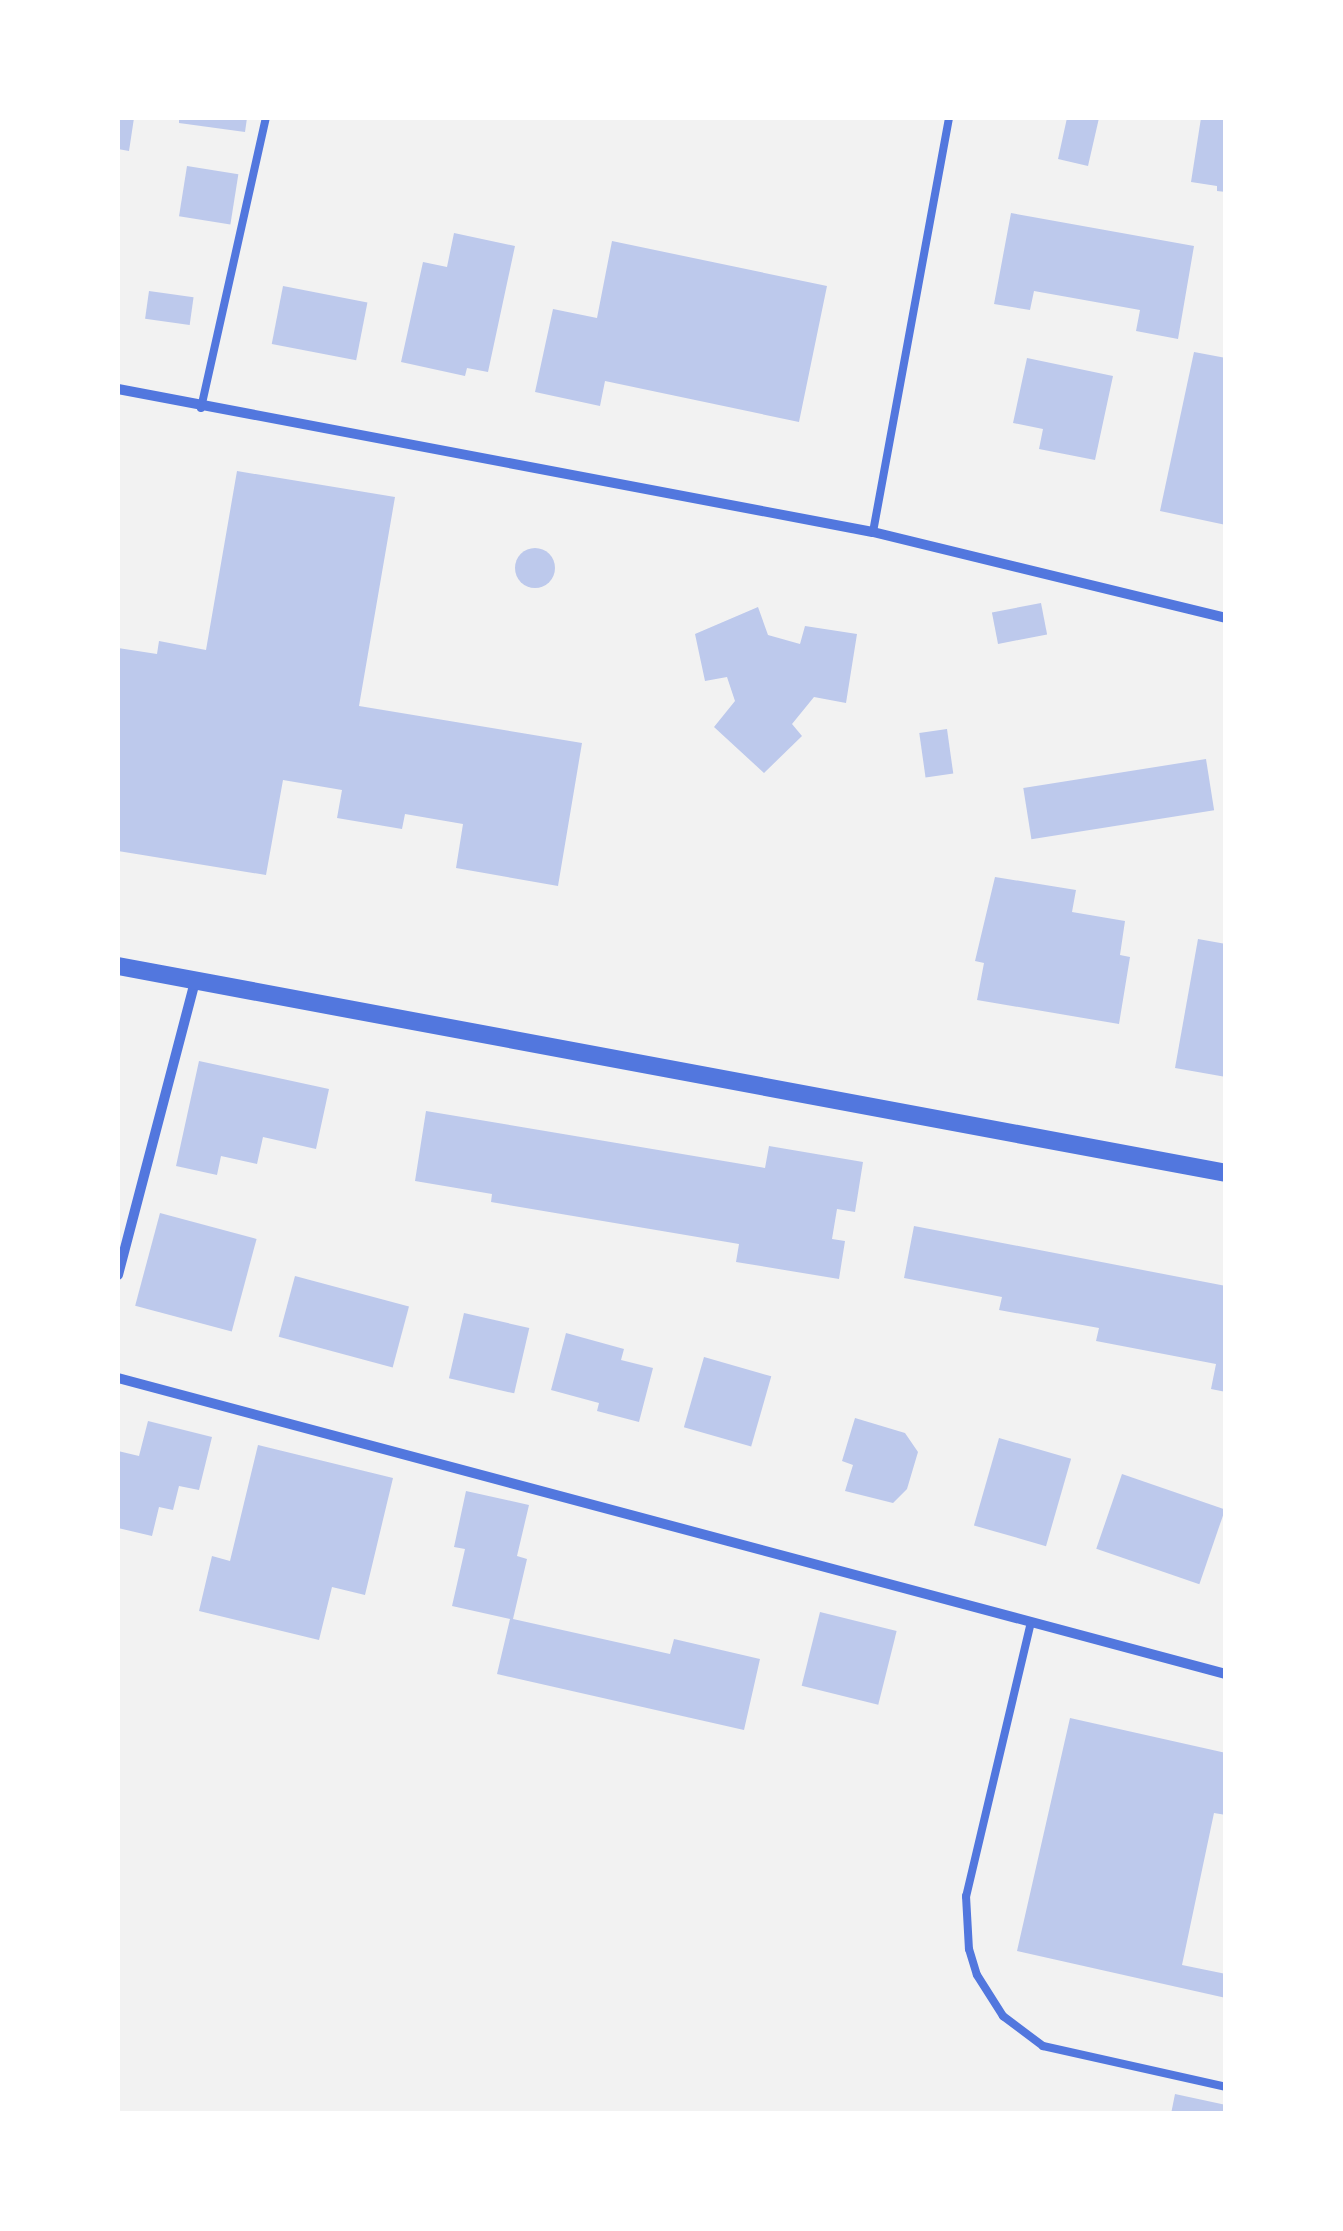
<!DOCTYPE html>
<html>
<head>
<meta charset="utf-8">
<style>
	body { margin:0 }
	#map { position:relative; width:1343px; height:2231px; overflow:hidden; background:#f2f2f2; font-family:Commissioner,sans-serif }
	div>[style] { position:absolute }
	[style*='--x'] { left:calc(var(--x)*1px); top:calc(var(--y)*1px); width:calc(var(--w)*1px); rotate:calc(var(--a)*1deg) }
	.building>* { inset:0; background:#bdc9ec; transform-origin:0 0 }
	.round { border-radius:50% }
	.service>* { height:8px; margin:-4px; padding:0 4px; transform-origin:4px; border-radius:4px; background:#5277de }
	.minor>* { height:10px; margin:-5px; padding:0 5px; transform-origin:5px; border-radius:5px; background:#5277de }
	.tertiary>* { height:18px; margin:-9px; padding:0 9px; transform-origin:9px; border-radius:9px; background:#5277de }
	span { translate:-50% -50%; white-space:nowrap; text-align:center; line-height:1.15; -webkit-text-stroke:9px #fff; paint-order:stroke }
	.frame { position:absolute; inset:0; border:120px solid #fff; pointer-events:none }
</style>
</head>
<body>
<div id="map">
	<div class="building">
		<i style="clip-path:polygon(118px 118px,134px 118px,129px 151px,118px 149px)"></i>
		<i style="clip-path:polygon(179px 118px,247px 118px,245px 132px,179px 123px)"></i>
		<i style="clip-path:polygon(1067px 118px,1099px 118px,1088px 166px,1058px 159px)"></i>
		<i style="clip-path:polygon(1201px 118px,1226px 118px,1226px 192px,1217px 191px,1217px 186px,1191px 182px)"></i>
		<i style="left:187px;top:166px;width:52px;height:51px;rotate:9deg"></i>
		<i style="clip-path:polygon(1011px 213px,1194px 246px,1178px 339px,1136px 331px,1140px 310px,1034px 291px,1030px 310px,994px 304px)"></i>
		<i style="clip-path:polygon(454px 233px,515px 246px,488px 372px,467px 368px,465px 376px,401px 362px,423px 262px,447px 267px)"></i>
		<i style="clip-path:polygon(612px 241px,827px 286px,799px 422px,605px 381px,600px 406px,535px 392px,553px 309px,597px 318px)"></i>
		<i style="left:283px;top:286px;width:86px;height:59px;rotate:11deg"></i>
		<i style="left:149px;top:291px;width:45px;height:28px;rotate:8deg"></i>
		<i style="clip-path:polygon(1194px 352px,1226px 358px,1226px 525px,1160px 511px)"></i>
		<i style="clip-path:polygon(1027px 358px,1113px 376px,1095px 460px,1039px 449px,1043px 429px,1013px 423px)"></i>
		<i style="clip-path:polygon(237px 471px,395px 497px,359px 706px,582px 743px,558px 886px,456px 868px,463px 824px,405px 814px,402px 829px,337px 818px,342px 790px,283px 780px,266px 875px,118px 851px,118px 648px,157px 654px,159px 641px,206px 650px)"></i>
		<i class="round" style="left:515px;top:548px;width:40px;height:40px"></i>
		<i style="left:1041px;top:603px;width:32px;height:50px;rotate:79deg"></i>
		<i style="clip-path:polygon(758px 607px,768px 635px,800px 644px,805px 626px,857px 634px,846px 703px,814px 697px,792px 724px,802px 736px,764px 773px,714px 727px,735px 701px,727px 677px,705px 681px,695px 634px)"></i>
		<i style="left:947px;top:729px;width:45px;height:28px;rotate:82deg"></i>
		<i style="left:1206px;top:759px;width:52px;height:185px;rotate:81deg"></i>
		<i style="clip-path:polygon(995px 877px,1076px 890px,1072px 912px,1125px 921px,1120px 955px,1130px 957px,1119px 1024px,977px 1000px,984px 963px,975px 961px)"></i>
		<i style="clip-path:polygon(1198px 939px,1226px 944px,1226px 1077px,1175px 1068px)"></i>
		<i style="clip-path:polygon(199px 1061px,329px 1089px,316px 1149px,263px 1137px,257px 1164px,221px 1156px,217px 1175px,176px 1166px)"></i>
		<i style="clip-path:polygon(426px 1111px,765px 1168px,769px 1146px,863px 1162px,855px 1212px,837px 1209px,832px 1239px,845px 1241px,839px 1279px,736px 1262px,739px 1244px,491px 1202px,492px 1194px,415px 1181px)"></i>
		<i style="left:160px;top:1213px;width:100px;height:96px;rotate:15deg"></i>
		<i style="clip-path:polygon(914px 1226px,1226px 1286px,1226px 1392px,1211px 1389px,1216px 1364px,1096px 1341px,1099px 1328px,999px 1310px,1002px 1297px,904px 1278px)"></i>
		<i style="left:295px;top:1276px;width:118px;height:63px;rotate:15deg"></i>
		<i style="left:464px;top:1313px;width:67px;height:67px;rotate:13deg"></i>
		<i style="clip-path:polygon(566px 1333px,624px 1349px,621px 1360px,653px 1368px,639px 1422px,597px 1411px,599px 1403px,551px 1390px)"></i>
		<i style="left:704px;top:1357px;width:70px;height:73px;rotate:16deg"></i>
		<i style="clip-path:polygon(855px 1418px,905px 1433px,918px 1452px,907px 1489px,893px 1503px,845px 1491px,853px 1465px,842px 1461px)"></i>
		<i style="clip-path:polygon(148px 1421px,212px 1437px,199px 1490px,179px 1486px,173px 1510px,159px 1507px,152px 1536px,118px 1528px,118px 1451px,139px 1456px)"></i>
		<i style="left:999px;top:1438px;width:75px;height:91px;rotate:16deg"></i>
		<i style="clip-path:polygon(258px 1445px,393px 1478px,365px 1595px,332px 1587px,319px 1640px,199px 1611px,212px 1556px,230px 1561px)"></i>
		<i style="left:1122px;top:1474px;width:109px;height:79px;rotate:19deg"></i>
		<i style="clip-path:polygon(466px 1491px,529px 1505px,517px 1556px,527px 1559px,513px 1619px,670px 1654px,674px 1639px,760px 1659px,744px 1730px,497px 1674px,510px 1619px,452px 1606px,465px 1549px,454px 1547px)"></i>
		<i style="left:820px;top:1612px;width:79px;height:76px;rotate:14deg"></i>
		<i style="clip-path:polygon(1070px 1718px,1226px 1753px,1226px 1815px,1214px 1813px,1182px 1965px,1226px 1974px,1226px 1998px,1017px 1951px)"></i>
		<i style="clip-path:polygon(1175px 2094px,1226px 2105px,1226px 2114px,1171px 2114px)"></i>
	</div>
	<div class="service">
		<i style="--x:201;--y:408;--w:297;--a:-77.4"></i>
		<i style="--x:873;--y:532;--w:421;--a:-79.6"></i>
		<i style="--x:1031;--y:1622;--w:282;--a:103.3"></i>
		<i style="--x:966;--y:1896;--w:53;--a:86.8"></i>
		<i style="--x:969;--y:1949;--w:27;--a:73"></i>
		<i style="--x:977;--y:1975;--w:49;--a:57.6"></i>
		<i style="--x:1003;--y:2016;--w:50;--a:36.9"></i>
		<i style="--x:1043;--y:2046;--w:188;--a:12.6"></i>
	</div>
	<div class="minor">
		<i style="--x:118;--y:389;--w:768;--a:10.73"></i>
		<i style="--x:873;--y:532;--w:363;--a:13.7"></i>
		<i style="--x:118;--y:1275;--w:304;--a:-75.3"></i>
		<i style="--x:118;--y:1378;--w:1147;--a:14.96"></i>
	</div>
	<div class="tertiary">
		<i style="--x:118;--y:966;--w:1127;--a:10.58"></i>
	</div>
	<div class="frame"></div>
</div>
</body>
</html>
